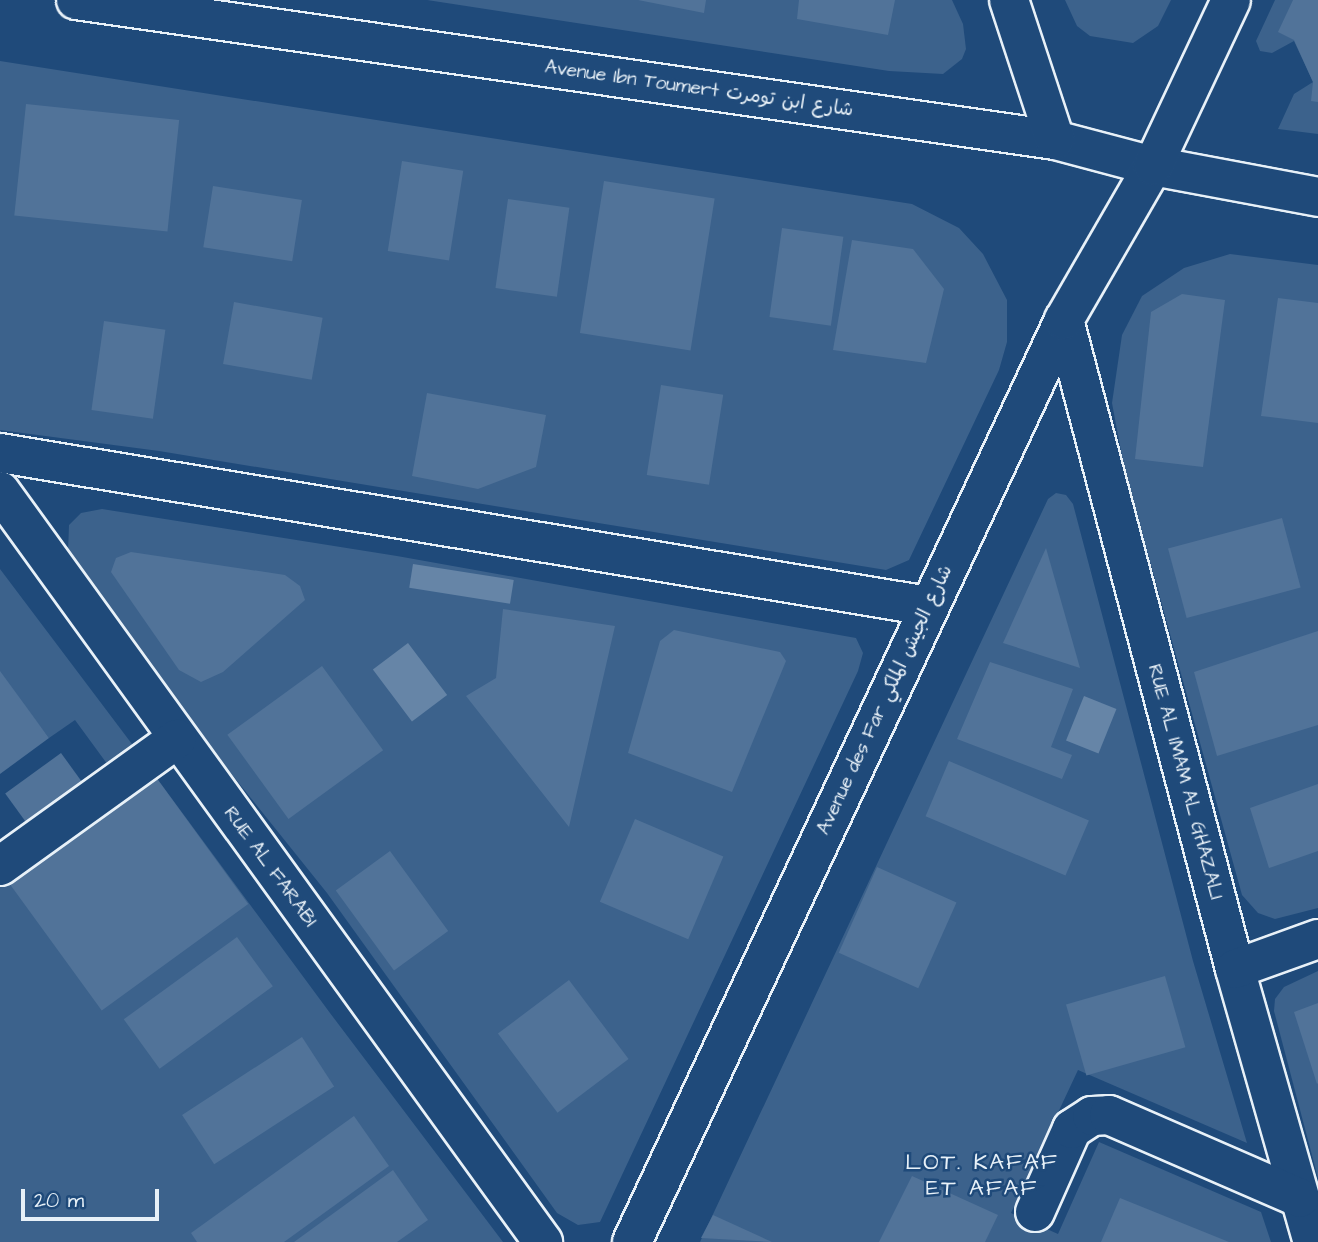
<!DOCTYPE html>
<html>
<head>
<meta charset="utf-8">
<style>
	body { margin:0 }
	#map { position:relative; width:1318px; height:1242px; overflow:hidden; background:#1f4a7a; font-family:"Architects Daughter","Playpen Sans Arabic",sans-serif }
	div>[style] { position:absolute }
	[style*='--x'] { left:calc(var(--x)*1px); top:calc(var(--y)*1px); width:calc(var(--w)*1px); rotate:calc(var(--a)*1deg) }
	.green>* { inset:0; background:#3c628c }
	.water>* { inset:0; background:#6685a7; transform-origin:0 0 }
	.building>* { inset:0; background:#517399; transform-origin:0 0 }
	.roads { filter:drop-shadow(2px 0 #e8f1f8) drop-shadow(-2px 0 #e8f1f8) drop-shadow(0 2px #e8f1f8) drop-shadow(0 -2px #e8f1f8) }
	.minor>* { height:38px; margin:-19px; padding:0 19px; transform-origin:19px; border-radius:19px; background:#1f4a7a }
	span { translate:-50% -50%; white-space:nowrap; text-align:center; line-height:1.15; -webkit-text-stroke:5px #1f4a7a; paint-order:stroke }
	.street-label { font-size:19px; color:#e8f1f8 }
	.quarter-label { font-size:23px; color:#e8f1f8; letter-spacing:2px }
	.scale { position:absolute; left:21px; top:1189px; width:138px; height:32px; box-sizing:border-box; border:4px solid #e8f1f8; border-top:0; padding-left:9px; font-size:21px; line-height:24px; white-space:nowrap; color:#e8f1f8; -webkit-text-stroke:5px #1f4a7a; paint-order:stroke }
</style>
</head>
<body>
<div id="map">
	<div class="green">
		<i style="clip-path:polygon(427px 0,952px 0,963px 24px,966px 49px,962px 59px,943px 74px,889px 71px)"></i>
		<i style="clip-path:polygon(1065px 0,1171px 0,1158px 26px,1133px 43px,1090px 36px,1077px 26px)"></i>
		<i style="clip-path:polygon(1275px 0,1318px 0,1318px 134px,1278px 129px,1294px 94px,1313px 82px,1294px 41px,1272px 53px,1260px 51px,1256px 41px)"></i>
		<i style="clip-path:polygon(0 61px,912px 204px,959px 228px,983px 254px,1007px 300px,1007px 342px,999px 370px,909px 560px,886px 570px,159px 451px,0 430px)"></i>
		<i style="clip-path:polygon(1230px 254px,1318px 265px,1318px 908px,1275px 919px,1258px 913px,1242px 895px,1124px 467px,1112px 403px,1122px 335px,1142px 296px,1184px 268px)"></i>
		<i style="clip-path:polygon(1056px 493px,1066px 495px,1073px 504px,1193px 961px,1247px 1143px,1078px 1070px,1011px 1213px,1058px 1234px,1099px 1142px,1261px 1212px,1271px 1242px,700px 1242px,1048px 499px)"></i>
		<i style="clip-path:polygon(102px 509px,397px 556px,856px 638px,863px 653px,858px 671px,600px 1222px,578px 1225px,557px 1213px,327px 893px,230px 772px,68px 552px,69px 525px,81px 513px)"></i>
		<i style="clip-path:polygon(0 569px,141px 756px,116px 776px,75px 720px,49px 738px,0 674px)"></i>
		<i style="clip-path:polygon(150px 769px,330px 1013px,503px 1242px,0 1242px,0 877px)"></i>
		<i style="clip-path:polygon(1318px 971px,1318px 1178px,1274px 1011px,1275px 999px,1284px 987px)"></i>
	</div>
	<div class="water">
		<i style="left:413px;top:564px;width:102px;height:24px;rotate:9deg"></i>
		<i style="left:408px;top:643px;width:65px;height:44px;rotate:53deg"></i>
		<i style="left:1084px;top:696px;width:35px;height:48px;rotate:22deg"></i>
	</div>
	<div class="building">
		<i style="clip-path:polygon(638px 0,706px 0,704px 13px)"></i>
		<i style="clip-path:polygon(799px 0,895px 0,888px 35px,797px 19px)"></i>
		<i style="clip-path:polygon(1293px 0,1318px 0,1318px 102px,1311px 101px,1313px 82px,1294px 40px,1278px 32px)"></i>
		<i style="left:26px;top:104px;width:154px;height:112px;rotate:6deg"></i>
		<i style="left:402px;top:161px;width:62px;height:91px;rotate:9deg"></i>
		<i style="left:604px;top:181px;width:112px;height:154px;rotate:9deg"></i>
		<i style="left:213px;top:186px;width:90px;height:62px;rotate:9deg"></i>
		<i style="left:508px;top:199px;width:62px;height:90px;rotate:8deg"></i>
		<i style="left:782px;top:228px;width:62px;height:90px;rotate:8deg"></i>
		<i style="clip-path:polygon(852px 240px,913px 249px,944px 289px,926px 363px,833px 350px)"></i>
		<i style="clip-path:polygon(1182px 294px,1225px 300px,1203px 467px,1135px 459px,1151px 312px)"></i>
		<i style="clip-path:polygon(1278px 298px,1318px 303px,1318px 423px,1261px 416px)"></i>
		<i style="left:234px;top:302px;width:90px;height:63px;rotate:10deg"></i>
		<i style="left:104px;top:321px;width:62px;height:90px;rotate:8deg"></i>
		<i style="left:661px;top:385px;width:63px;height:91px;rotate:9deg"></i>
		<i style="clip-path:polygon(427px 393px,546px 415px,536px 467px,478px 489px,412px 476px)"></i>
		<i style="left:1282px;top:518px;width:72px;height:118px;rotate:75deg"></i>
		<i style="clip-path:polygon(1046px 548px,1080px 668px,1003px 643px)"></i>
		<i style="clip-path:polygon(131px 552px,285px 575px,300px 586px,305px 600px,223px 672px,201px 682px,179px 670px,111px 572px,116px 558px)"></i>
		<i style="clip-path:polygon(503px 609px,615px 626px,569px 827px,466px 696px,496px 678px)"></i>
		<i style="clip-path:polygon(674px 630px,780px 652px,786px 661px,732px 792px,628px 753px,660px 641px)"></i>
		<i style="clip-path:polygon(1318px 631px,1318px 725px,1217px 756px,1194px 672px)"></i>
		<i style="clip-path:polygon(990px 662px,1073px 689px,1051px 747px,1072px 755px,1062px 779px,957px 739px)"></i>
		<i style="left:322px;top:666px;width:104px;height:117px;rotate:54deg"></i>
		<i style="clip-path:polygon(0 671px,49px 738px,0 774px)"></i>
		<i style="left:61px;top:753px;width:37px;height:69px;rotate:54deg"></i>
		<i style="left:949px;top:761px;width:152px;height:60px;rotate:23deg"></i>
		<i style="left:150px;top:769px;width:167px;height:181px;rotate:54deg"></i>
		<i style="clip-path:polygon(1318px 784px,1318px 851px,1269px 868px,1250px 808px)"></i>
		<i style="left:635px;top:819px;width:96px;height:90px;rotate:23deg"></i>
		<i style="left:390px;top:851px;width:99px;height:67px;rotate:54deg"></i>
		<i style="left:877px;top:867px;width:87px;height:94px;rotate:24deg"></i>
		<i style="left:237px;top:937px;width:61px;height:140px;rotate:54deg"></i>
		<i style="left:1165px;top:976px;width:74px;height:103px;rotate:74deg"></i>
		<i style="left:569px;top:980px;width:99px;height:89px;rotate:53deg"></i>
		<i style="clip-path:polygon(1318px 1003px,1318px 1083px,1317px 1084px,1294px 1012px)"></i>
		<i style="left:302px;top:1037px;width:59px;height:143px;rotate:57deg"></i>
		<i style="clip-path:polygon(354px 1116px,389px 1166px,284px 1242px,197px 1242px,191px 1233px)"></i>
		<i style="clip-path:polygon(393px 1170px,428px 1220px,397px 1242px,294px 1242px)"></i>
		<i style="clip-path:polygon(912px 1176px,998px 1215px,985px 1242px,879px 1242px)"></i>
		<i style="clip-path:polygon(1120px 1198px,1229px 1242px,1101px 1242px)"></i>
		<i style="clip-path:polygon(713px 1215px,772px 1242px,701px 1238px)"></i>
	</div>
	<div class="roads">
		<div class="minor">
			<i style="--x:76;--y:0;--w:989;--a:8.14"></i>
			<i style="--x:1055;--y:140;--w:101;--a:14.9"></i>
			<i style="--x:1153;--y:166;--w:168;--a:10.6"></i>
			<i style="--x:1009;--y:0;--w:147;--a:71.8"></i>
			<i style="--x:1064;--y:320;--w:671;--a:75.24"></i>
			<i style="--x:1235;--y:969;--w:284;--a:74.1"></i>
			<i style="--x:0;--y:453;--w:941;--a:9.36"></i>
			<i style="--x:0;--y:491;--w:927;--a:54.13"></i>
			<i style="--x:0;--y:866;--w:218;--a:-35.7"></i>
			<i style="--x:1235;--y:969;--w:88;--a:-19.9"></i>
			<i style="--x:1035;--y:1212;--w:91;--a:-66"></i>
			<i style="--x:1072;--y:1129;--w:24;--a:-33"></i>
			<i style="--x:1092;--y:1116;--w:17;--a:-3"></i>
			<i style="--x:1109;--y:1115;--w:208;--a:23.5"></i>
			<i style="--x:632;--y:1242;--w:1018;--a:-64.89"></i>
			<i style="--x:1064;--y:320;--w:178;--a:-60"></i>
			<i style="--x:1153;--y:166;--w:183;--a:-64.8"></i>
		</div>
	</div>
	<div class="street-label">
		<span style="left:699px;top:89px;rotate:8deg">Avenue Ibn Toumert شارع ابن تومرت</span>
		<span style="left:885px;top:700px;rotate:-65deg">Avenue des Far شارع الجيش الملكي</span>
		<span style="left:1185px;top:782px;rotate:75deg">RUE AL IMAM AL GHAZALI</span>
		<span style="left:270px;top:867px;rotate:54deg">RUE AL FARABI</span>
	</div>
	<div class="quarter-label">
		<span style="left:982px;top:1175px">LOT. KAFAF<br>ET AFAF</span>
	</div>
	<div class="scale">20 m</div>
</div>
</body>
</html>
